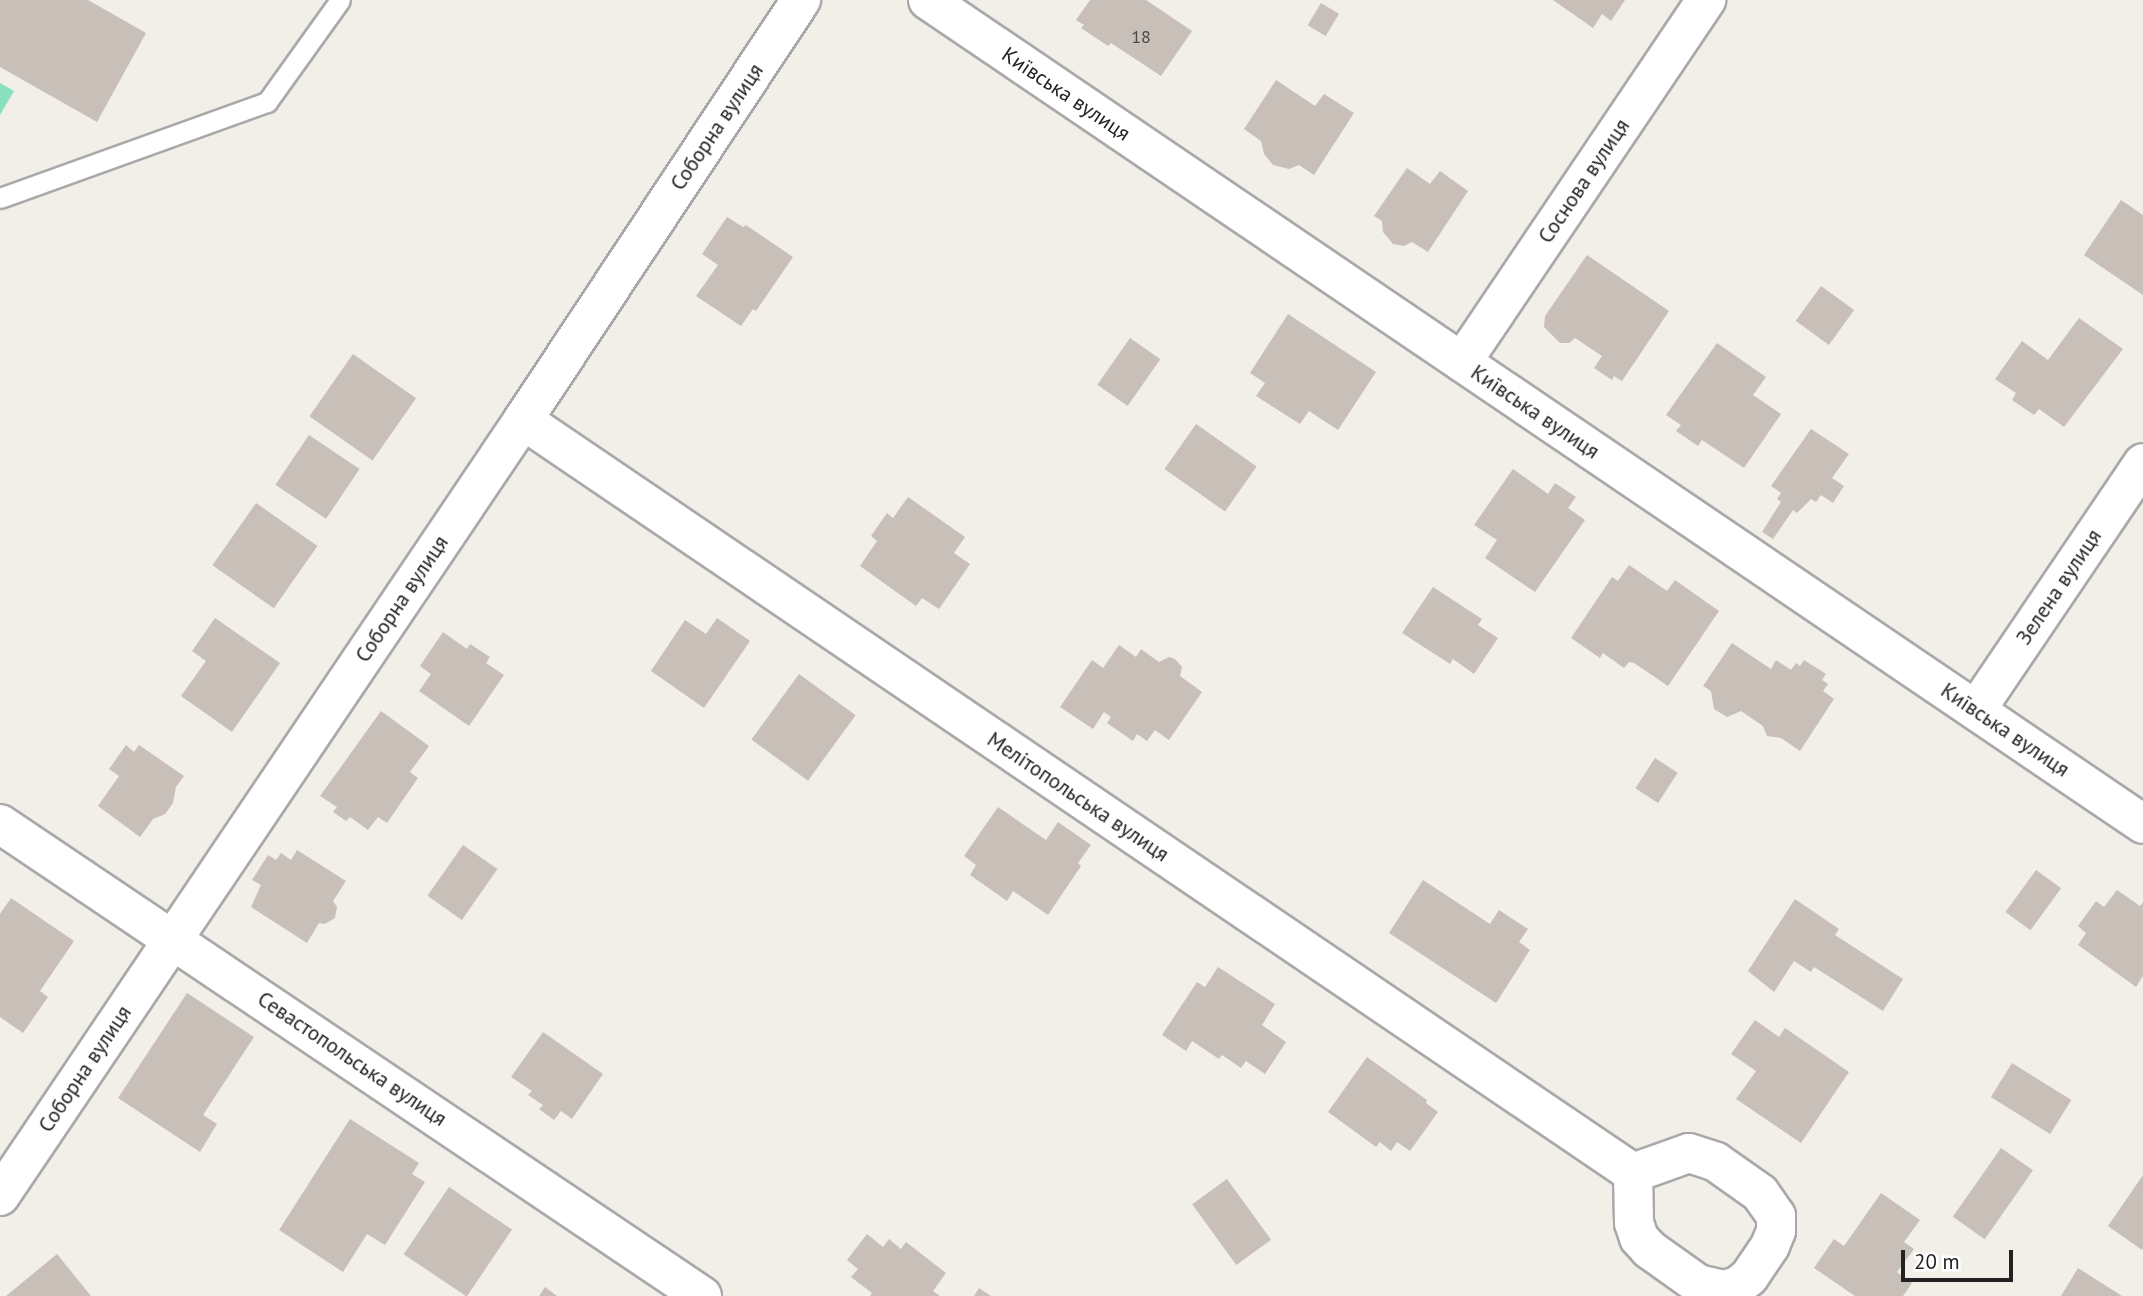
<!DOCTYPE html>
<html>
<head>
<meta charset="utf-8">
<style>
	body { margin:0 }
	#map { position:relative; width:2143px; height:1296px; overflow:hidden; background:#f2efe9; font-family:"PT Sans",sans-serif }
	div>[style] { position:absolute }
	[style*='--x'] { left:calc(var(--x)*1px); top:calc(var(--y)*1px); width:calc(var(--w)*1px); rotate:calc(var(--a)*1deg) }
	.pitch>* { inset:0; background:#88e0be }
	.building>* { inset:0; background:#c7bfb8; transform-origin:0 0 }
	.roads { filter:drop-shadow(2px 0 #a9a9a9) drop-shadow(-2px 0 #a9a9a9) drop-shadow(0 2px #a9a9a9) drop-shadow(0 -2px #a9a9a9) }
	.service>* { height:19px; margin:-9.5px; padding:0 9.5px; transform-origin:9.5px; border-radius:9.5px; background:#fff }
	.minor>* { height:38px; margin:-19px; padding:0 19px; transform-origin:19px; border-radius:19px; background:#fff }
	span { translate:-50% -50%; white-space:nowrap; text-align:center; line-height:1.15; -webkit-text-stroke:5px #fff; paint-order:stroke }
	.number-label { font-size:18px; color:#4b4948 }
	.number-label span { -webkit-text-stroke-width:0 }
	.street-label { font-size:21px; color:#222 }
	.scale { position:absolute; left:1901px; top:1250px; width:112px; height:32px; box-sizing:border-box; border:4px solid #222; border-top:0; padding-left:9px; font-size:21px; line-height:24px; white-space:nowrap; color:#222; -webkit-text-stroke:5px #fff; paint-order:stroke }
</style>
</head>
<body>
<div id="map">
	<div class="pitch">
		<i style="clip-path:polygon(0 83px,14px 91px,0 115px)"></i>
	</div>
	<div class="building">
		<i style="clip-path:polygon(0 0,88px 0,146px 33px,97px 122px,0 67px)"></i>
		<i style="clip-path:polygon(1090px 0,1146px 0,1192px 31px,1161px 76px,1111px 43px,1108px 46px,1081px 28px,1084px 25px,1076px 20px)"></i>
		<i style="clip-path:polygon(1553px 0,1625px 0,1611px 21px,1602px 14px,1593px 28px)"></i>
		<i style="left:1321px;top:3px;width:21px;height:26px;rotate:31deg"></i>
		<i style="clip-path:polygon(1276px 80px,1315px 106px,1324px 94px,1354px 113px,1314px 175px,1299px 165px,1289px 169px,1273px 165px,1264px 154px,1261px 141px,1244px 129px)"></i>
		<i style="clip-path:polygon(1407px 168px,1430px 184px,1440px 171px,1468px 191px,1428px 252px,1412px 242px,1404px 246px,1393px 244px,1383px 232px,1382px 221px,1374px 216px)"></i>
		<i style="clip-path:polygon(2121px 200px,2143px 215px,2143px 295px,2084px 255px)"></i>
		<i style="clip-path:polygon(727px 217px,743px 227px,746px 225px,793px 257px,756px 311px,753px 309px,741px 326px,696px 296px,718px 265px,702px 254px)"></i>
		<i style="clip-path:polygon(1587px 255px,1669px 311px,1622px 381px,1614px 376px,1612px 380px,1594px 368px,1602px 356px,1575px 338px,1569px 343px,1560px 343px,1544px 327px,1545px 316px)"></i>
		<i style="left:1821px;top:286px;width:41px;height:43px;rotate:36deg"></i>
		<i style="clip-path:polygon(1288px 314px,1376px 372px,1338px 430px,1309px 411px,1300px 424px,1256px 396px,1265px 383px,1250px 373px)"></i>
		<i style="clip-path:polygon(2079px 318px,2123px 349px,2064px 427px,2039px 409px,2034px 415px,2012px 400px,2016px 393px,1995px 379px,2022px 341px,2048px 360px)"></i>
		<i style="left:1130px;top:338px;width:37px;height:57px;rotate:35deg"></i>
		<i style="clip-path:polygon(1717px 343px,1766px 377px,1753px 395px,1781px 414px,1744px 468px,1702px 440px,1698px 446px,1676px 431px,1681px 425px,1666px 415px)"></i>
		<i style="left:353px;top:354px;width:77px;height:76px;rotate:35deg"></i>
		<i style="left:1196px;top:424px;width:74px;height:55px;rotate:35deg"></i>
		<i style="clip-path:polygon(1811px 429px,1849px 454px,1832px 478px,1844px 486px,1833px 503px,1821px 495px,1816px 502px,1811px 499px,1797px 513px,1793px 510px,1773px 539px,1762px 532px,1781px 502px,1777px 499px,1781px 493px,1771px 486px)"></i>
		<i style="left:309px;top:435px;width:61px;height:60px;rotate:34deg"></i>
		<i style="clip-path:polygon(1513px 469px,1548px 494px,1555px 483px,1576px 497px,1568px 508px,1585px 520px,1535px 592px,1485px 558px,1497px 540px,1474px 525px)"></i>
		<i style="clip-path:polygon(908px 497px,965px 537px,954px 553px,970px 564px,939px 609px,922px 598px,916px 606px,860px 566px,877px 541px,871px 536px,887px 513px,893px 518px)"></i>
		<i style="left:256px;top:503px;width:75px;height:76px;rotate:35deg"></i>
		<i style="clip-path:polygon(1629px 565px,1667px 591px,1675px 580px,1719px 611px,1668px 686px,1634px 663px,1629px 662px,1624px 668px,1603px 653px,1600px 658px,1571px 638px,1612px 577px,1618px 581px)"></i>
		<i style="clip-path:polygon(1433px 587px,1482px 619px,1478px 625px,1498px 638px,1474px 674px,1453px 659px,1450px 664px,1402px 633px)"></i>
		<i style="clip-path:polygon(215px 618px,280px 663px,232px 732px,181px 696px,206px 661px,192px 651px)"></i>
		<i style="clip-path:polygon(717px 618px,750px 641px,704px 708px,651px 671px,685px 620px,706px 634px)"></i>
		<i style="clip-path:polygon(443px 632px,467px 649px,470px 644px,490px 657px,486px 663px,504px 675px,469px 726px,419px 691px,431px 674px,420px 666px)"></i>
		<i style="clip-path:polygon(1732px 643px,1771px 669px,1776px 660px,1791px 670px,1796px 663px,1800px 666px,1804px 660px,1826px 674px,1822px 680px,1828px 684px,1823px 691px,1834px 699px,1800px 751px,1781px 738px,1767px 736px,1763px 726px,1741px 711px,1727px 717px,1714px 709px,1711px 691px,1703px 686px)"></i>
		<i style="clip-path:polygon(1119px 645px,1136px 657px,1141px 649px,1159px 662px,1169px 657px,1175px 659px,1182px 667px,1180px 676px,1202px 692px,1169px 740px,1155px 730px,1147px 741px,1137px 734px,1133px 741px,1107px 723px,1111px 717px,1104px 712px,1093px 729px,1060px 707px,1092px 660px,1103px 668px)"></i>
		<i style="left:799px;top:674px;width:70px;height:81px;rotate:36deg"></i>
		<i style="clip-path:polygon(381px 711px,429px 746px,410px 772px,418px 778px,387px 823px,378px 817px,368px 830px,350px 817px,346px 821px,333px 812px,337px 807px,320px 796px)"></i>
		<i style="clip-path:polygon(126px 745px,134px 752px,139px 745px,184px 776px,176px 787px,173px 803px,165px 814px,153px 819px,140px 837px,98px 806px,119px 776px,109px 769px)"></i>
		<i style="left:1655px;top:758px;width:27px;height:36px;rotate:33deg"></i>
		<i style="clip-path:polygon(998px 807px,1046px 840px,1058px 822px,1091px 845px,1078px 863px,1081px 866px,1048px 915px,1013px 891px,1007px 901px,970px 875px,976px 865px,964px 856px)"></i>
		<i style="left:463px;top:845px;width:42px;height:62px;rotate:35deg"></i>
		<i style="clip-path:polygon(297px 850px,346px 881px,333px 901px,337px 907px,335px 918px,325px 924px,319px 923px,307px 943px,251px 907px,261px 885px,252px 880px,268px 855px,276px 860px,281px 853px,291px 860px)"></i>
		<i style="left:2036px;top:870px;width:31px;height:52px;rotate:36deg"></i>
		<i style="clip-path:polygon(1423px 880px,1490px 924px,1499px 910px,1528px 929px,1519px 942px,1530px 950px,1496px 1003px,1389px 933px)"></i>
		<i style="clip-path:polygon(2117px 890px,2140px 906px,2143px 902px,2143px 976px,2136px 987px,2078px 945px,2086px 933px,2078px 926px,2096px 901px,2104px 907px)"></i>
		<i style="clip-path:polygon(11px 898px,74px 941px,40px 991px,48px 997px,23px 1033px,0 1017px,0 914px)"></i>
		<i style="clip-path:polygon(1795px 899px,1839px 929px,1835px 935px,1903px 979px,1883px 1011px,1814px 967px,1811px 972px,1794px 961px,1774px 992px,1748px 971px)"></i>
		<i style="clip-path:polygon(1218px 967px,1275px 1004px,1262px 1025px,1286px 1042px,1265px 1074px,1246px 1061px,1241px 1068px,1222px 1055px,1219px 1059px,1192px 1041px,1186px 1051px,1162px 1035px,1197px 982px,1205px 987px)"></i>
		<i style="clip-path:polygon(187px 993px,254px 1037px,203px 1115px,217px 1124px,200px 1152px,118px 1098px)"></i>
		<i style="clip-path:polygon(1755px 1020px,1779px 1037px,1785px 1028px,1849px 1072px,1801px 1143px,1736px 1099px,1756px 1071px,1731px 1054px)"></i>
		<i style="clip-path:polygon(543px 1032px,603px 1074px,572px 1119px,561px 1111px,554px 1120px,539px 1109px,543px 1105px,528px 1095px,532px 1091px,511px 1077px)"></i>
		<i style="clip-path:polygon(1367px 1057px,1427px 1100px,1426px 1103px,1438px 1112px,1410px 1151px,1397px 1142px,1391px 1151px,1380px 1142px,1376px 1147px,1328px 1112px)"></i>
		<i style="left:2012px;top:1063px;width:70px;height:40px;rotate:32deg"></i>
		<i style="clip-path:polygon(350px 1119px,419px 1163px,412px 1174px,425px 1182px,385px 1245px,367px 1234px,343px 1272px,279px 1230px)"></i>
		<i style="left:2001px;top:1148px;width:39px;height:84px;rotate:35deg"></i>
		<i style="clip-path:polygon(2143px 1175px,2143px 1248px,2142px 1250px,2108px 1226px)"></i>
		<i style="left:1227px;top:1179px;width:75px;height:43px;rotate:54deg"></i>
		<i style="left:449px;top:1187px;width:76px;height:81px;rotate:34deg"></i>
		<i style="clip-path:polygon(1881px 1193px,1920px 1220px,1904px 1242px,1914px 1249px,1897px 1272px,1912px 1283px,1903px 1296px,1855px 1296px,1814px 1268px,1834px 1239px,1844px 1246px)"></i>
		<i style="clip-path:polygon(867px 1234px,883px 1247px,889px 1239px,901px 1249px,906px 1242px,946px 1273px,933px 1291px,940px 1296px,870px 1296px,872px 1293px,851px 1277px,858px 1269px,847px 1260px)"></i>
		<i style="clip-path:polygon(57px 1254px,91px 1296px,6px 1296px)"></i>
		<i style="clip-path:polygon(2078px 1268px,2122px 1296px,2061px 1296px)"></i>
		<i style="clip-path:polygon(545px 1287px,557px 1296px,539px 1296px)"></i>
		<i style="clip-path:polygon(979px 1288px,991px 1296px,974px 1296px)"></i>
	</div>
	<div class="roads">
		<div class="service">
			<i style="--x:0;--y:198;--w:284;--a:-19.8"></i>
			<i style="--x:267;--y:102;--w:125;--a:-54.4"></i>
		</div>
		<div class="minor">
			<i style="--x:928;--y:0;--w:1468;--a:34.14"></i>
			<i style="--x:1462;--y:362;--w:437;--a:-56"></i>
			<i style="--x:523;--y:420;--w:1341;--a:34.15"></i>
			<i style="--x:1976;--y:710;--w:298;--a:-55.9"></i>
			<i style="--x:0;--y:824;--w:846;--a:33.92"></i>
			<i style="--x:1689;--y:1153;--w:28;--a:18"></i>
			<i style="--x:1716;--y:1162;--w:54;--a:35.2"></i>
			<i style="--x:1760;--y:1193;--w:28;--a:55"></i>
			<i style="--x:1776;--y:1216;--w:15;--a:90"></i>
			<i style="--x:1776;--y:1231;--w:16;--a:112"></i>
			<i style="--x:1770;--y:1246;--w:37;--a:124"></i>
			<i style="--x:1749;--y:1277;--w:14;--a:141"></i>
			<i style="--x:1738;--y:1286;--w:15;--a:164"></i>
			<i style="--x:1724;--y:1290;--w:27;--a:-167"></i>
			<i style="--x:1698;--y:1284;--w:60;--a:-144.5"></i>
			<i style="--x:1649;--y:1249;--w:15;--a:-132"></i>
			<i style="--x:1639;--y:1238;--w:16;--a:-108"></i>
			<i style="--x:1634;--y:1223;--w:50;--a:-91.1"></i>
			<i style="--x:1633;--y:1173;--w:59;--a:-19.7"></i>
			<i style="--x:0;--y:1196;--w:936;--a:-56.02"></i>
			<i style="--x:523;--y:420;--w:504;--a:-56.5"></i>
		</div>
	</div>
	<div class="number-label">
		<span style="left:1141px;top:37px">18</span>
	</div>
	<div class="street-label">
		<span style="left:1066px;top:94px;rotate:34deg">Київська вулиця</span>
		<span style="left:717px;top:127px;rotate:-56deg">Соборна вулиця</span>
		<span style="left:1584px;top:181px;rotate:-56deg">Соснова вулиця</span>
		<span style="left:1535px;top:412px;rotate:34deg">Київська вулиця</span>
		<span style="left:2059px;top:587px;rotate:-56deg">Зелена вулиця</span>
		<span style="left:402px;top:599px;rotate:-56deg">Соборна вулиця</span>
		<span style="left:2005px;top:730px;rotate:34deg">Київська вулиця</span>
		<span style="left:1078px;top:797px;rotate:34deg">Мелітопольська вулиця</span>
		<span style="left:352px;top:1059px;rotate:34deg">Севастопольська вулиця</span>
		<span style="left:85px;top:1069px;rotate:-56deg">Соборна вулиця</span>
	</div>
	<div class="scale">20 m</div>
</div>
</body>
</html>
